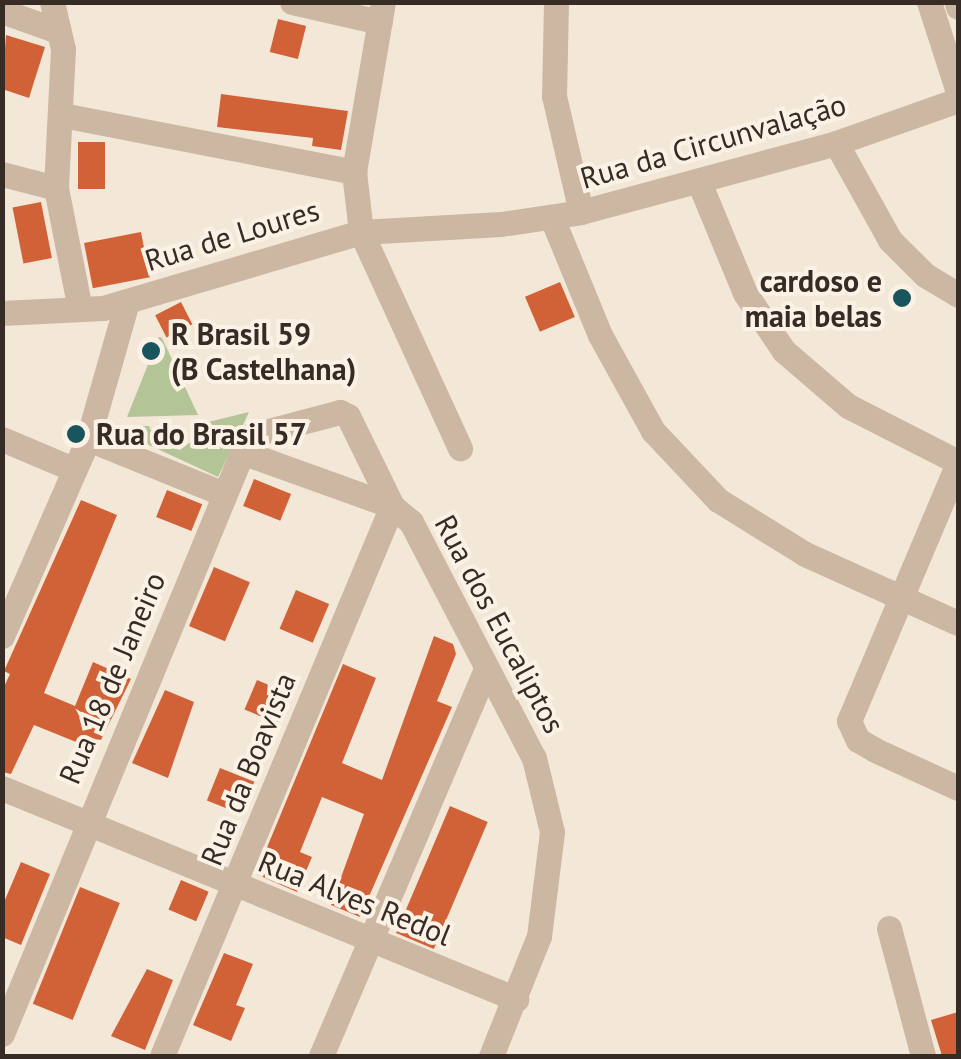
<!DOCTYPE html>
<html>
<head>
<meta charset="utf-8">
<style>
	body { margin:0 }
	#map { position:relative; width:961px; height:1059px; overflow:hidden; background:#f3e7d8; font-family:"PT Sans",sans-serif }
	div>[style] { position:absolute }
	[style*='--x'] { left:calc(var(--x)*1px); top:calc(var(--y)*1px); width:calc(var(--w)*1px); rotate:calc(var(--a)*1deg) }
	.green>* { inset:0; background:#b3c497 }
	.building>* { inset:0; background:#d16238; transform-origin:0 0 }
	.minor>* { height:25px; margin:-12.5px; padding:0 12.5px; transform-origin:12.5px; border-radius:12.5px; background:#ccb7a3 }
	.dots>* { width:28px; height:28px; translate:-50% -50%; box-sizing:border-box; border:5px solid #fbf1e4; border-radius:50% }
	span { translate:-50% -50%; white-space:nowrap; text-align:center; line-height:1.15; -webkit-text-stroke:8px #fbf1e4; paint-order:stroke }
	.street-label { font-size:30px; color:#372b26 }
	.poi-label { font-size:30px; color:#372b26; font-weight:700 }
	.right { translate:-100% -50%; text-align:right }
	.left { translate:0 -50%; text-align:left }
	.frame { position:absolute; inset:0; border:5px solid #372b26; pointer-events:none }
</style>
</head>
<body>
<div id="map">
	<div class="green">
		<i style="clip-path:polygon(159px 337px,162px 338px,198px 415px,127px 417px)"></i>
		<i style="clip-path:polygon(249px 412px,218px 477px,121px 432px,124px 426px,149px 426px,157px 443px,180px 450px,196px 438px,200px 424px)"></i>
	</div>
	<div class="building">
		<i style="left:278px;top:19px;width:29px;height:34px;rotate:14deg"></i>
		<i style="clip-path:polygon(6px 35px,45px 47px,29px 98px,2px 89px)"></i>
		<i style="clip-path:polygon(221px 94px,348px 111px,341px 150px,312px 146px,313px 138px,217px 127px)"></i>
		<i style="left:78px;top:142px;width:27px;height:47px"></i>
		<i style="left:41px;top:202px;width:57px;height:29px;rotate:79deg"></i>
		<i style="left:141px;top:232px;width:46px;height:58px;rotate:79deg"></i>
		<i style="left:560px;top:282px;width:38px;height:38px;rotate:67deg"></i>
		<i style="left:181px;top:302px;width:25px;height:29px;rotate:63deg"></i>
		<i style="left:254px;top:479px;width:40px;height:29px;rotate:22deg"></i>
		<i style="left:167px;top:490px;width:38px;height:29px;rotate:22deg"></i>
		<i style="clip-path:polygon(81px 500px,117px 515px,44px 693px,75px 706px,93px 662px,131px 679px,96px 750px,34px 725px,11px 774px,2px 772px,2px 691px,10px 674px,4px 671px)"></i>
		<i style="left:214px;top:567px;width:39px;height:64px;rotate:23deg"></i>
		<i style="left:296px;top:590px;width:36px;height:42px;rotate:23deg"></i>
		<i style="clip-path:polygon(434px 636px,453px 644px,456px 654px,437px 701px,452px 707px,360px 917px,331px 905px,364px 814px,322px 797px,300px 852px,312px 857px,297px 892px,256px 874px,343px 664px,376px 678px,342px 763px,382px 780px)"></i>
		<i style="left:257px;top:680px;width:36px;height:32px;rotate:23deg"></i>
		<i style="clip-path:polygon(165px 690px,194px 702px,168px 778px,132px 763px)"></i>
		<i style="left:220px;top:768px;width:37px;height:35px;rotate:22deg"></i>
		<i style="left:450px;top:806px;width:41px;height:138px;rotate:23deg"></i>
		<i style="clip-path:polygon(21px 862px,50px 874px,21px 945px,2px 937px,2px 907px)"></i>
		<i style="left:181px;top:880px;width:30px;height:32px;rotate:23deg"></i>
		<i style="left:80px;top:887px;width:43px;height:126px;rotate:22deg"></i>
		<i style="clip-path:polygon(224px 953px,253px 964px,236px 1005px,245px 1008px,231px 1041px,193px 1025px)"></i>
		<i style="clip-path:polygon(147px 969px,173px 980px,145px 1050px,111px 1036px)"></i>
		<i style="clip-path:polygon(958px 1012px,958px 1056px,942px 1056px,931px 1020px)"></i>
	</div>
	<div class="minor">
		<i style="--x:52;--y:2;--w:48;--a:76.8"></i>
		<i style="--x:63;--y:49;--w:139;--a:92.9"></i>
		<i style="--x:56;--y:188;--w:123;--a:78.8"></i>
		<i style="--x:292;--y:2;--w:90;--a:12.8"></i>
		<i style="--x:383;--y:2;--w:172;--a:99.7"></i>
		<i style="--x:354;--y:172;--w:60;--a:83.3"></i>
		<i style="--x:361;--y:232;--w:238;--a:65.4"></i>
		<i style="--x:556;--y:2;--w:94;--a:91.2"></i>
		<i style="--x:554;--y:96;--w:119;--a:76.9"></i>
		<i style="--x:929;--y:2;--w:95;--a:72.1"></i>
		<i style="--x:957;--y:2;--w:5;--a:79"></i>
		<i style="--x:2;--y:11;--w:56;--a:19.7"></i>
		<i style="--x:62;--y:115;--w:298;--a:11"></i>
		<i style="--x:836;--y:143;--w:111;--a:60.9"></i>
		<i style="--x:890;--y:240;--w:49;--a:45"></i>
		<i style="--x:925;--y:275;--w:39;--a:31"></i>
		<i style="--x:2;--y:174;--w:56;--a:14.5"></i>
		<i style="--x:699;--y:182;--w:120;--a:67.5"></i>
		<i style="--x:745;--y:293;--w:70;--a:56.1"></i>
		<i style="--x:784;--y:351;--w:84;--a:40.7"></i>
		<i style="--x:848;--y:406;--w:123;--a:27"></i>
		<i style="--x:552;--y:218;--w:126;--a:67.7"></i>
		<i style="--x:600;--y:335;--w:110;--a:61.1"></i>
		<i style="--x:653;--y:431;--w:95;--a:46.7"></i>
		<i style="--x:718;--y:500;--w:102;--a:31.8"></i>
		<i style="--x:805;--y:554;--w:168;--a:24.3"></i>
		<i style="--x:2;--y:313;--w:101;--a:-2.8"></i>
		<i style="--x:103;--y:308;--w:269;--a:-16.4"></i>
		<i style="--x:361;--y:232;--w:140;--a:-3.3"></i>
		<i style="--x:501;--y:224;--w:81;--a:-8.5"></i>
		<i style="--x:581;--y:212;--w:264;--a:-15.1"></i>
		<i style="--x:836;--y:143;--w:129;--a:-19.4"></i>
		<i style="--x:2;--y:439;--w:77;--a:22.9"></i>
		<i style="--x:88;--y:439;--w:147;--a:22"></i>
		<i style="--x:958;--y:463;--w:280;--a:112.9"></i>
		<i style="--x:849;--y:721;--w:21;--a:65"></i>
		<i style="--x:858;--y:740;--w:20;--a:30"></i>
		<i style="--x:875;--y:750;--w:91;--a:24.6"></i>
		<i style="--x:2;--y:636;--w:215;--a:-66.4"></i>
		<i style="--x:88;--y:439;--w:142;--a:-74.1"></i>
		<i style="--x:2;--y:788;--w:556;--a:22.32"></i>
		<i style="--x:889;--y:928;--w:132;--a:75.1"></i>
		<i style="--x:2;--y:1034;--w:647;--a:-67.56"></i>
		<i style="--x:249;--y:436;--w:94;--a:-14.8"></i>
		<i style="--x:340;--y:412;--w:9;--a:27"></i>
		<i style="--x:348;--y:416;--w:100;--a:63.9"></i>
		<i style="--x:392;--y:506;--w:25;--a:40"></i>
		<i style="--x:411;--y:522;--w:266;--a:62.5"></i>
		<i style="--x:534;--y:758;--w:76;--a:76.3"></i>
		<i style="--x:552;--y:832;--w:105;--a:97.1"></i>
		<i style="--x:539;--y:936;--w:129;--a:111.8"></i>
		<i style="--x:162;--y:1056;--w:596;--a:-67.31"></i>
		<i style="--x:392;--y:506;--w:159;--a:-160.2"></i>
		<i style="--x:321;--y:1056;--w:420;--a:-66.9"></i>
	</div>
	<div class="dots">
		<i style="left:902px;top:298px;background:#18555c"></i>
		<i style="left:151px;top:351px;background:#18555c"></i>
		<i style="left:76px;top:434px;background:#18555c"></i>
	</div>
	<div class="street-label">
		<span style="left:713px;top:141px;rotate:-16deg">Rua da Circunvalação</span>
		<span style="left:232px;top:235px;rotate:-17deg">Rua de Loures</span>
		<span style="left:500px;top:624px;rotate:62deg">Rua dos Eucaliptos</span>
		<span style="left:112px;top:678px;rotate:-67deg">Rua 18 de Janeiro</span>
		<span style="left:248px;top:769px;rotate:-68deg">Rua da Boavista</span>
		<span style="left:355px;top:898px;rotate:22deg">Rua Alves Redol</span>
	</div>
	<div class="poi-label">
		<span class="right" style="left:882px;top:298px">cardoso e<br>maia belas</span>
		<span class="left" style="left:171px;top:351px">R Brasil 59<br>(B Castelhana)</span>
		<span class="left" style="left:96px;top:434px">Rua do Brasil 57</span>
	</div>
	<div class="frame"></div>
</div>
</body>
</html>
